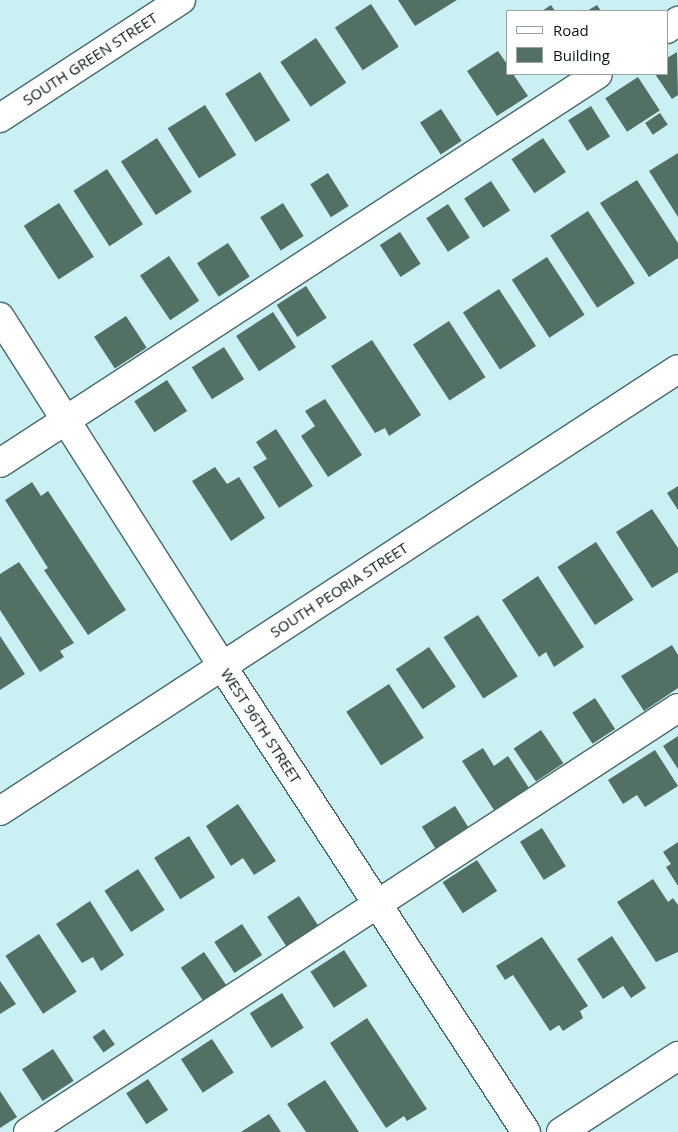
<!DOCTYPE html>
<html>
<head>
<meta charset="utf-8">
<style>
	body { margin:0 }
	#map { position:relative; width:678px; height:1132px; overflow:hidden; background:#cbf0f3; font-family:"Open Sans",sans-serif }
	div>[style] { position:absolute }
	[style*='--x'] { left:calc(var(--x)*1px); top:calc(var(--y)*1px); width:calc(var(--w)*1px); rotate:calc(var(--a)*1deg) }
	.building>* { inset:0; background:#537065; transform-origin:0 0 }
	.roads { filter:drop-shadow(1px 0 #46686a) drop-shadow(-1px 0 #46686a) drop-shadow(0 1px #46686a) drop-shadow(0 -1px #46686a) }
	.minor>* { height:28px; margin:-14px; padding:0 14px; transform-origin:14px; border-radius:14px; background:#fff }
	span { translate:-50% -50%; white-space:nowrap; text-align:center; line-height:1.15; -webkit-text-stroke:4px #fff; paint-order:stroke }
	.street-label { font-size:15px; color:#071516 }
	.legend { position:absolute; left:506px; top:10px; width:162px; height:65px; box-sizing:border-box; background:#fff; border:1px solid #9ca1a2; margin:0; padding:6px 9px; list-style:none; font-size:15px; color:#071516 }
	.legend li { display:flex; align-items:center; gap:10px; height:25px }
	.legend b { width:25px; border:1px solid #9ca1a2 }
</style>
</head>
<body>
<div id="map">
	<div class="building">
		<i style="clip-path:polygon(398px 0,457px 0,415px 26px)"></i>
		<i style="left:371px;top:4px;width:51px;height:43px;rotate:57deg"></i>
		<i style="clip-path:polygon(551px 5px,555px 11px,542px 11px)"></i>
		<i style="clip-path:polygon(597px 5px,601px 11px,587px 11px)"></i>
		<i style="left:316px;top:38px;width:54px;height:43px;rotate:56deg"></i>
		<i style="clip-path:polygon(498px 51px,507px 64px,507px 74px,513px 74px,528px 96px,497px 116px,467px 71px)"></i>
		<i style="clip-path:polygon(677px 52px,678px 95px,672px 99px,655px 74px,667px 74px,667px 58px)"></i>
		<i style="left:260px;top:72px;width:57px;height:41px;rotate:58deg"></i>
		<i style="left:638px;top:77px;width:40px;height:39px;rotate:57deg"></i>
		<i style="left:205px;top:105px;width:59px;height:44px;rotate:58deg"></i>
		<i style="left:591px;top:106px;width:36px;height:27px;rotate:58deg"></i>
		<i style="left:441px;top:109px;width:38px;height:25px;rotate:57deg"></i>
		<i style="left:660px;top:113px;width:14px;height:18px;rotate:56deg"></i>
		<i style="left:157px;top:138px;width:64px;height:43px;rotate:57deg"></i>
		<i style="left:543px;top:138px;width:41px;height:38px;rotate:56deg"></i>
		<i style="clip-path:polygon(678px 153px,678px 217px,649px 171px)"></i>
		<i style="left:107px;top:169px;width:66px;height:40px;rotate:57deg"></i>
		<i style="left:328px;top:173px;width:39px;height:21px;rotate:58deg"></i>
		<i style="clip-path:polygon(637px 180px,678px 243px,678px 258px,649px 277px,600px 203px)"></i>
		<i style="left:491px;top:181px;width:35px;height:32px;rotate:57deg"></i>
		<i style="left:59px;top:203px;width:64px;height:42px;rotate:57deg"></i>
		<i style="left:283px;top:203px;width:39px;height:27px;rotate:58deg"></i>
		<i style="left:448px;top:204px;width:40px;height:26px;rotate:57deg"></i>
		<i style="left:588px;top:211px;width:86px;height:45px;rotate:57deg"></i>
		<i style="left:400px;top:232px;width:38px;height:24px;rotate:57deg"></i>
		<i style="left:228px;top:243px;width:40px;height:37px;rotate:57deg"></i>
		<i style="left:169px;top:256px;width:54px;height:35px;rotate:56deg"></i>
		<i style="left:547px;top:257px;width:69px;height:42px;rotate:57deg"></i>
		<i style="left:306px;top:286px;width:38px;height:35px;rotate:57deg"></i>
		<i style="left:499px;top:289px;width:68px;height:43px;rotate:57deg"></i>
		<i style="left:273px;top:312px;width:42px;height:44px;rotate:57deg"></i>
		<i style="left:126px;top:316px;width:38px;height:38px;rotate:57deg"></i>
		<i style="left:449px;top:321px;width:67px;height:43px;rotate:57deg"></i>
		<i style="clip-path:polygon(372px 340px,421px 415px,389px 436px,385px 428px,375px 433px,331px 366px)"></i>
		<i style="left:224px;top:347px;width:38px;height:38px;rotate:58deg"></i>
		<i style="left:167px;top:380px;width:37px;height:39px;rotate:57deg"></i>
		<i style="clip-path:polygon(325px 399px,362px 455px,328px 477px,301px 436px,315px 426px,305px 411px)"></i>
		<i style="clip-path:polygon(276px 429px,313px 486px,279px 508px,253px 467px,267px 459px,256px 442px)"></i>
		<i style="clip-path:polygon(215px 467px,227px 484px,239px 477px,265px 518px,231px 541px,192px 481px)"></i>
		<i style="clip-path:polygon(32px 482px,41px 496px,48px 491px,126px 610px,88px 635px,44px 570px,48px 568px,5px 500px)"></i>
		<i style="clip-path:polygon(678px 486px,678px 510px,667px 493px)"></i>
		<i style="clip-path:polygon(652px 509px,678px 548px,678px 572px,652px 588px,616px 532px)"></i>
		<i style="left:596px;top:542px;width:69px;height:46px;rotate:57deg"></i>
		<i style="clip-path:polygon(19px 562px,74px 643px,60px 651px,64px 657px,40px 672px,0 610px,0 574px)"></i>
		<i style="clip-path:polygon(538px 576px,584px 647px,554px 667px,546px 652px,539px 657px,502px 600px)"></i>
		<i style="left:478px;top:615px;width:73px;height:41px;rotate:57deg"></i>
		<i style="clip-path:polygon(0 636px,25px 674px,0 690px)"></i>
		<i style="clip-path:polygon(672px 645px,678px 655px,678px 688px,644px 711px,621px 676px)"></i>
		<i style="left:429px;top:647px;width:48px;height:40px;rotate:56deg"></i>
		<i style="left:389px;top:684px;width:64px;height:51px;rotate:57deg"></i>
		<i style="left:595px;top:698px;width:37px;height:27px;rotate:57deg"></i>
		<i style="left:541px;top:730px;width:40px;height:33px;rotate:56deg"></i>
		<i style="clip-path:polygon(678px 736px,678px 769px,663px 746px)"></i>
		<i style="clip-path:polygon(483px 748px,494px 766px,508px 756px,529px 788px,494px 810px,462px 761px)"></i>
		<i style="clip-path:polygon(655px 750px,678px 786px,645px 807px,637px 795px,623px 804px,608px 780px)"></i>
		<i style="clip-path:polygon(238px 804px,276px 861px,254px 875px,243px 858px,231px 866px,206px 826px)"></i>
		<i style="left:455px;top:806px;width:28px;height:39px;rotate:58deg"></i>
		<i style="left:542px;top:828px;width:45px;height:26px;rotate:58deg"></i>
		<i style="left:189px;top:836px;width:49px;height:41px;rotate:58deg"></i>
		<i style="clip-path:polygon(678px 842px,678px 886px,666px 867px,671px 864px,663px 852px)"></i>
		<i style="left:477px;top:860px;width:37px;height:41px;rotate:57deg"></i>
		<i style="left:138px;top:869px;width:49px;height:40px;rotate:57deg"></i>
		<i style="clip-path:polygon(653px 879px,668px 902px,673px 898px,678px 905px,678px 952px,656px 962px,617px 902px)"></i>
		<i style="left:299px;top:896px;width:37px;height:38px;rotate:57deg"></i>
		<i style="clip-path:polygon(90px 901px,124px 955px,101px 971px,93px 957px,82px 963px,56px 924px)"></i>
		<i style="left:242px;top:924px;width:37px;height:33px;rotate:57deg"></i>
		<i style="left:39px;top:934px;width:69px;height:40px;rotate:57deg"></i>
		<i style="clip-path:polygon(612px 936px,646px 988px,631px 998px,623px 986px,603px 999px,577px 959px)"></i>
		<i style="clip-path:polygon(542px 937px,588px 1006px,580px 1011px,583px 1018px,563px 1031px,559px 1025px,550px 1031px,513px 975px,505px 980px,496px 966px)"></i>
		<i style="left:344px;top:950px;width:43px;height:40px;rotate:57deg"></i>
		<i style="left:204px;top:952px;width:40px;height:28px;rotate:56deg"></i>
		<i style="clip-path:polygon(0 981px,16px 1004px,0 1014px)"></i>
		<i style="left:282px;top:993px;width:41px;height:38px;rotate:58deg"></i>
		<i style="clip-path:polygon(367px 1018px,427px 1109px,407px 1121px,404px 1116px,386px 1128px,330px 1043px)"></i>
		<i style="left:104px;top:1029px;width:19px;height:14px;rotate:55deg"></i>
		<i style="left:212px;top:1039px;width:40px;height:37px;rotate:57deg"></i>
		<i style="left:53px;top:1049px;width:38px;height:37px;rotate:57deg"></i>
		<i style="left:148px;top:1079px;width:37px;height:26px;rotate:57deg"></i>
		<i style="clip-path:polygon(325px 1080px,359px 1132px,306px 1132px,287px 1104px)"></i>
		<i style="clip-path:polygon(0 1091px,17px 1117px,0 1128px)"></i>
		<i style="clip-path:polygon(269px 1114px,281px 1132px,241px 1132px)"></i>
	</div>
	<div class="roads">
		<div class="minor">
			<i style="--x:667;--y:29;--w:14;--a:-36"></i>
			<i style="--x:0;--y:118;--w:216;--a:-33.1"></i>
			<i style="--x:0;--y:317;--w:414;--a:57.5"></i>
			<i style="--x:222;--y:666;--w:556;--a:56.88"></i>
			<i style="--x:0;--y:463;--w:713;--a:-33.04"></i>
			<i style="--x:0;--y:811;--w:809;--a:-33.1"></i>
			<i style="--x:28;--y:1132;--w:776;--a:-33.12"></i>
			<i style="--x:561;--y:1132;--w:140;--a:-33"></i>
		</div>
	</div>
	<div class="street-label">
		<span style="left:90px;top:59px;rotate:-33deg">SOUTH GREEN STREET</span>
		<span style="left:339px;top:590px;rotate:-33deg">SOUTH PEORIA STREET</span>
		<span style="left:261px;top:726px;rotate:57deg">WEST 96TH STREET</span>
	</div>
	<ul class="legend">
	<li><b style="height:6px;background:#fff"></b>Road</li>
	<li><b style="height:14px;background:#537065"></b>Building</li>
	</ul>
</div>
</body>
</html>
